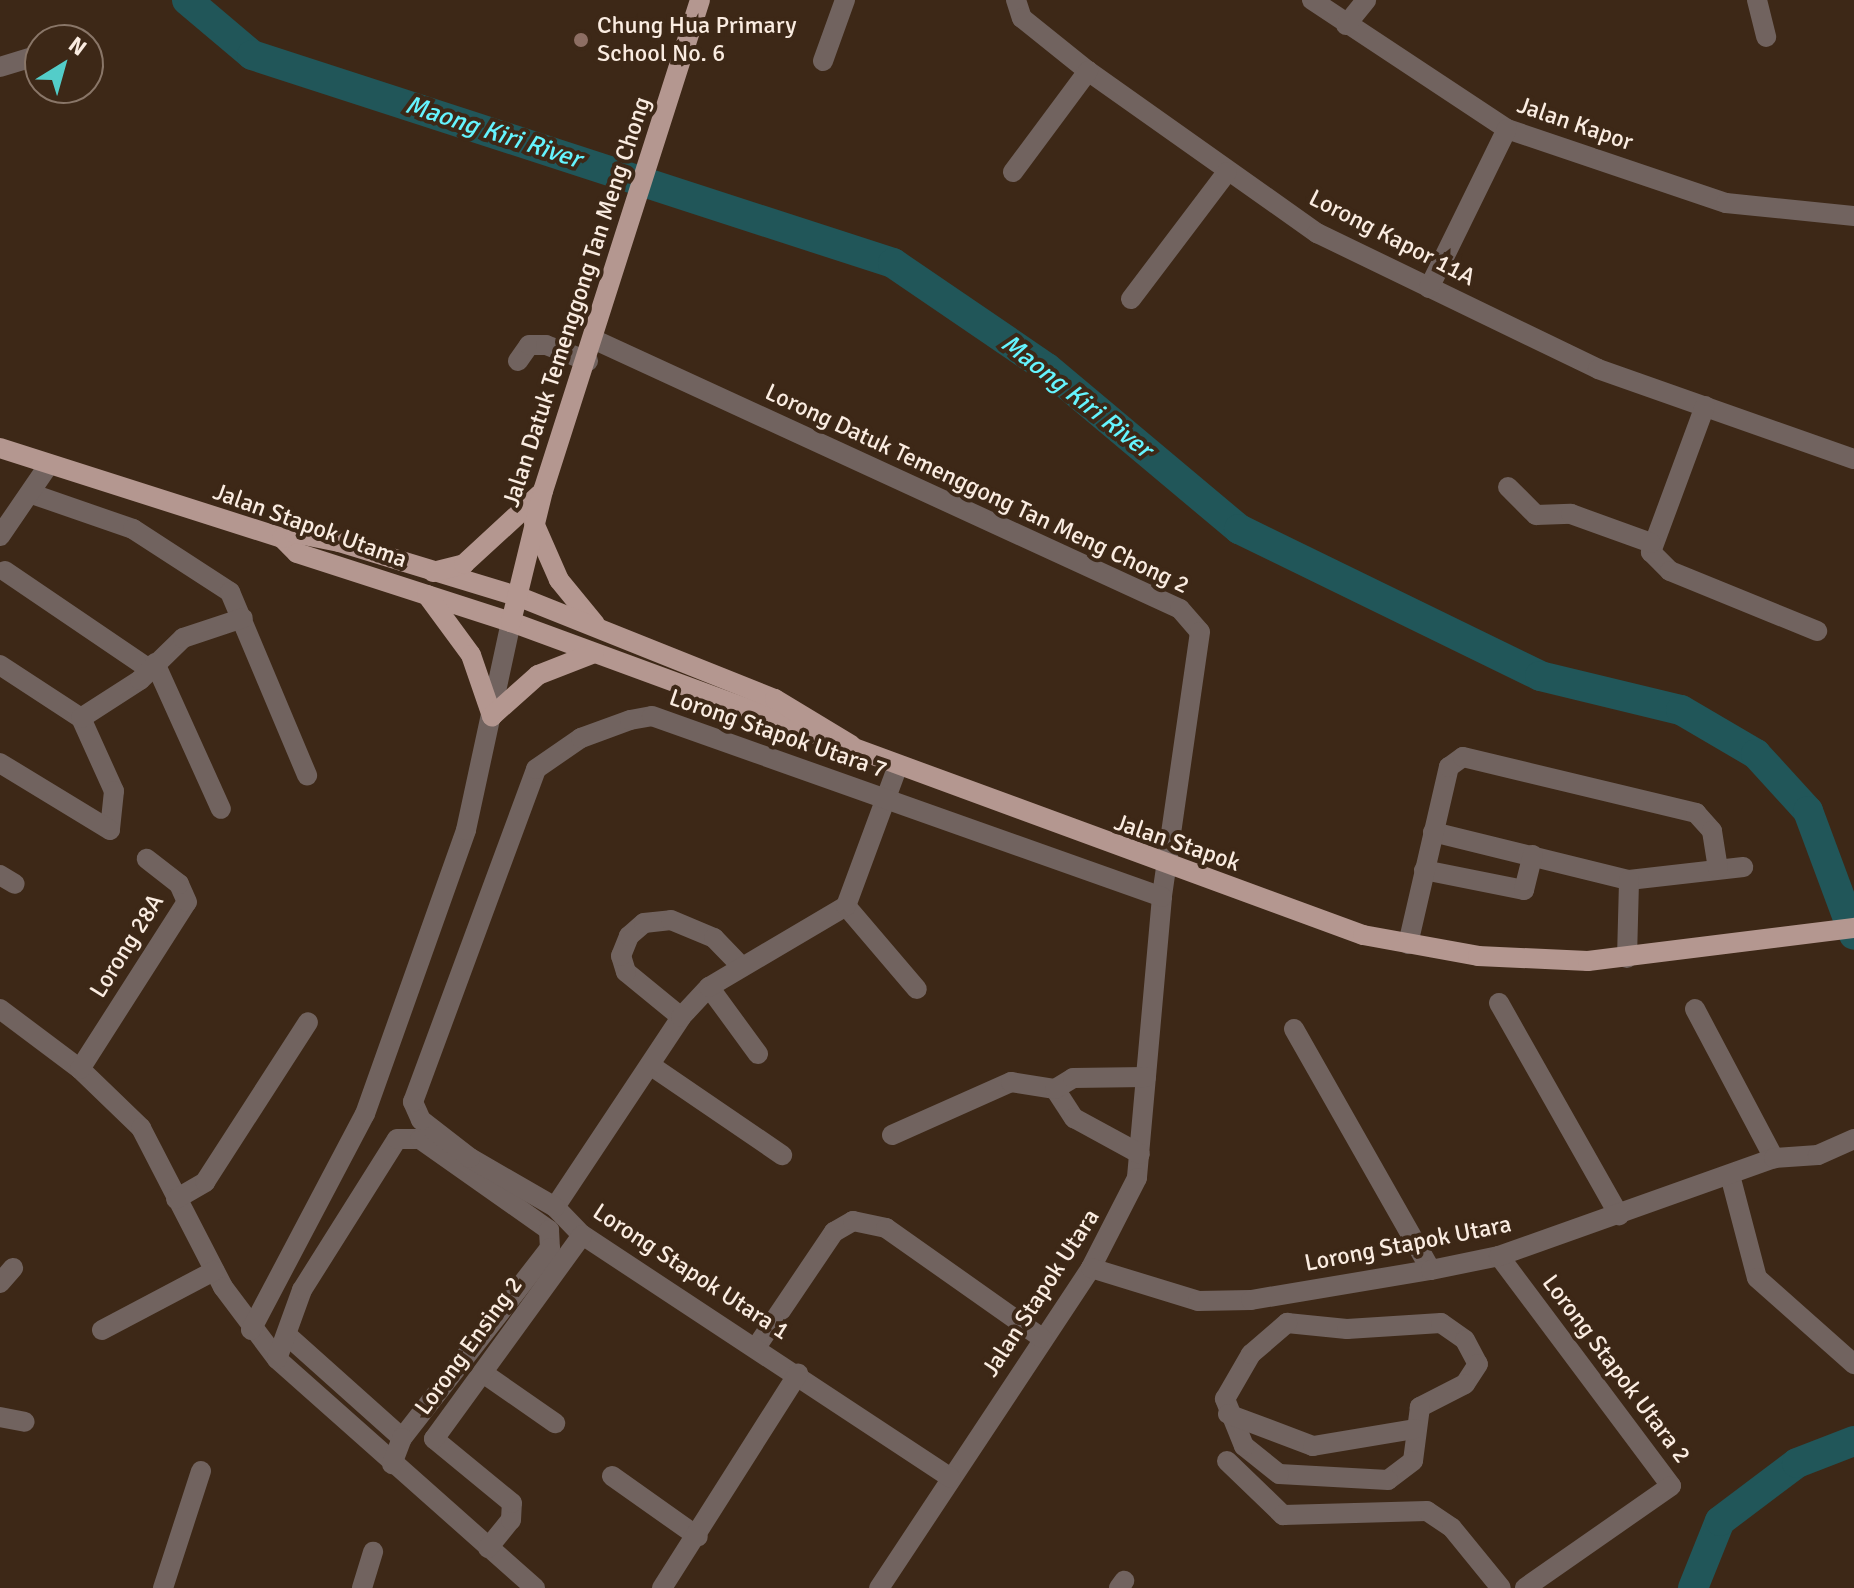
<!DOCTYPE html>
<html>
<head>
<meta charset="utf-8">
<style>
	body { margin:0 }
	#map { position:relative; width:1854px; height:1588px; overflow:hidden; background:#3d2817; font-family:Signika,sans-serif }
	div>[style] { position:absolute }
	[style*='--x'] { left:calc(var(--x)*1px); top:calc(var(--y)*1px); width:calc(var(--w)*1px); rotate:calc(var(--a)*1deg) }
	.river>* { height:30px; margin:-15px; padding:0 15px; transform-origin:15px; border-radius:15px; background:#215659 }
	.minor>* { height:20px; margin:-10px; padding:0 10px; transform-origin:10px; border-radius:10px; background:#71635f }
	.major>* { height:20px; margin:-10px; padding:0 10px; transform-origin:10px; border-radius:10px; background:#b49790 }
	.dots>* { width:22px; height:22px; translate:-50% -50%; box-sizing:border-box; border:4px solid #3d2817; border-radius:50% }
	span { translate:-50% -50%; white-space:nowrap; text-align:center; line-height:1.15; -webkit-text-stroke:8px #3d2817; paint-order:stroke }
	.poi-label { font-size:24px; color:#faece1 }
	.left { translate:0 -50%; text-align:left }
	.street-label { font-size:24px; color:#faece1 }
	.water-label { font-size:26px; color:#65f4fe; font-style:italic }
	.north { position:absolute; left:24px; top:24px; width:80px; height:80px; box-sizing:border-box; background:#3d2817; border:2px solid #897668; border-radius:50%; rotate:37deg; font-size:22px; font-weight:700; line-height:32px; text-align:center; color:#faece1 }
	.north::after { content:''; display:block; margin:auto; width:28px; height:36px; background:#53cdc9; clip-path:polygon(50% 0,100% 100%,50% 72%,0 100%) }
</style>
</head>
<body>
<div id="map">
	<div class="river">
		<i style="--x:187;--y:0;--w:85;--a:40.2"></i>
		<i style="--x:252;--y:55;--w:674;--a:17.98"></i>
		<i style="--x:893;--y:263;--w:186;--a:34.3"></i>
		<i style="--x:1047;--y:368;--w:251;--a:40"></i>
		<i style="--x:1239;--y:529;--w:335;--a:26"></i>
		<i style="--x:1540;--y:676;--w:145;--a:13.6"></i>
		<i style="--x:1681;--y:710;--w:87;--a:30.4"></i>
		<i style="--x:1756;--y:754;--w:77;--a:47.6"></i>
		<i style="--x:1808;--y:811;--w:132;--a:69.6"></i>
		<i style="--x:1693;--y:1588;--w:72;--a:-68.1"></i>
		<i style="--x:1720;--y:1521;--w:96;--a:-37"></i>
		<i style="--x:1797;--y:1463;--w:61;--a:-21.1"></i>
	</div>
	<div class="minor">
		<i style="--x:1016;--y:0;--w:19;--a:72"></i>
		<i style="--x:1022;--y:18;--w:85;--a:38.8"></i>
		<i style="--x:1088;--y:71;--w:281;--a:35.3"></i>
		<i style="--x:1317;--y:233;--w:312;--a:25.8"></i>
		<i style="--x:1598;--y:369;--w:271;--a:19.4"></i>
		<i style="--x:1312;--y:0;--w:234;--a:33.5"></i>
		<i style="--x:1507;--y:129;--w:231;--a:18.7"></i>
		<i style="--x:1726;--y:203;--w:129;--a:5.8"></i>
		<i style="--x:1757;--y:0;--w:38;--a:76"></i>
		<i style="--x:1346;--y:25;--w:32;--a:-51"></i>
		<i style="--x:823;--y:61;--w:65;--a:-70.2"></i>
		<i style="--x:0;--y:67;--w:38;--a:-17"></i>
		<i style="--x:1013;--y:172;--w:126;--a:-53.4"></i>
		<i style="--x:1429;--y:288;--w:177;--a:-63.9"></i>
		<i style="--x:1131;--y:299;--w:159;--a:-52.9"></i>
		<i style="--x:595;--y:340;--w:644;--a:24.69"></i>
		<i style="--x:1180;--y:609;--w:30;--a:49"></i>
		<i style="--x:1200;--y:632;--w:268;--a:98.2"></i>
		<i style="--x:1162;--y:897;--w:282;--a:95.1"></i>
		<i style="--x:1137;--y:1178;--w:101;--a:117.1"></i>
		<i style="--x:1091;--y:1268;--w:384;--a:123.5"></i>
		<i style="--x:518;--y:361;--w:19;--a:-55"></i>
		<i style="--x:529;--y:345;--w:17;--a:0"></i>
		<i style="--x:546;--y:345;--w:45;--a:20.9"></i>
		<i style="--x:1705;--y:406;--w:156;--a:110.3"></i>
		<i style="--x:1651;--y:552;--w:27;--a:45"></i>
		<i style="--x:1670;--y:571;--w:159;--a:22.2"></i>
		<i style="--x:1508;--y:487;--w:40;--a:45"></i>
		<i style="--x:1536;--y:515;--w:35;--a:-2"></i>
		<i style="--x:1571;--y:514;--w:85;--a:19.9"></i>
		<i style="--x:32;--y:494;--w:107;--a:19.1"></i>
		<i style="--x:133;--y:529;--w:116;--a:33"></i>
		<i style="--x:230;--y:592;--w:199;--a:67.2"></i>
		<i style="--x:0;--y:536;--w:85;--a:-55.6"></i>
		<i style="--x:5;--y:571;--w:174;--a:34.2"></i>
		<i style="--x:155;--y:663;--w:160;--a:65.7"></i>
		<i style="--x:0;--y:665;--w:97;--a:33.2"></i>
		<i style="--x:81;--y:718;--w:80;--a:65.7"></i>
		<i style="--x:114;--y:791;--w:39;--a:96"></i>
		<i style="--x:110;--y:830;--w:129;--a:-148.7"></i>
		<i style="--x:81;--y:718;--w:70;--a:-32.8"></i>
		<i style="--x:140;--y:680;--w:60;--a:-44.3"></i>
		<i style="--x:183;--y:638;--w:63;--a:-18.4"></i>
		<i style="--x:1433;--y:832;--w:202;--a:13.8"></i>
		<i style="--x:1629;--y:880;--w:115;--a:-6.5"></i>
		<i style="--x:1424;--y:870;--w:102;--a:11.3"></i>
		<i style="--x:1524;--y:890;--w:36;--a:-76"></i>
		<i style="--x:0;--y:875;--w:17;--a:31"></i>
		<i style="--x:846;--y:906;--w:109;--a:49.5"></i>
		<i style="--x:1408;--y:944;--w:182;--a:-77"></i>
		<i style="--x:1449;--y:767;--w:17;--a:-36"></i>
		<i style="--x:1463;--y:757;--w:240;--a:13.5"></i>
		<i style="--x:1696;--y:813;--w:24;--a:48"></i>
		<i style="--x:1712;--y:831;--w:37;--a:81"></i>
		<i style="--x:1627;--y:958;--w:78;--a:-88.5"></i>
		<i style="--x:709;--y:987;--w:83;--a:53.8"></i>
		<i style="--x:1499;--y:1003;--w:244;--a:60.5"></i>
		<i style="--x:0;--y:1009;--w:100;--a:36.9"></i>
		<i style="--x:80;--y:1069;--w:85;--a:44"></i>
		<i style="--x:141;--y:1128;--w:179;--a:62.7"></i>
		<i style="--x:223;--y:1287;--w:90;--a:53.1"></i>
		<i style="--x:277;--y:1359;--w:345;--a:41.6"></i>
		<i style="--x:1695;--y:1009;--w:169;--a:62.1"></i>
		<i style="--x:681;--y:1017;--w:71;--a:-140.7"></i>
		<i style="--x:626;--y:972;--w:17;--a:-107"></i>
		<i style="--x:621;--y:956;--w:22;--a:-68"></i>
		<i style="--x:629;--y:936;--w:20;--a:-41"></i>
		<i style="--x:644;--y:923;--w:27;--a:-6"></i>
		<i style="--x:671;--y:920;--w:47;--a:22.7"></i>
		<i style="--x:714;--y:938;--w:35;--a:46"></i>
		<i style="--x:1294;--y:1029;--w:277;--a:60.4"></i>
		<i style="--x:650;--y:1065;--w:160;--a:34.3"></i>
		<i style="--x:80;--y:1069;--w:198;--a:-57.4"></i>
		<i style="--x:187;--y:902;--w:20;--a:-114"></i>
		<i style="--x:179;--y:884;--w:41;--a:-142"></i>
		<i style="--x:1055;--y:1089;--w:35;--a:57"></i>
		<i style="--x:1074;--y:1118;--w:75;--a:28.6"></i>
		<i style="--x:892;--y:1135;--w:130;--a:-24"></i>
		<i style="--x:1011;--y:1082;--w:45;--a:9"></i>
		<i style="--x:1055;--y:1089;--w:21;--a:-31"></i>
		<i style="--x:1073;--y:1078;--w:73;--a:-0.8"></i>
		<i style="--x:1731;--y:1179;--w:102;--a:75.3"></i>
		<i style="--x:1757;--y:1278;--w:130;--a:41.6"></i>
		<i style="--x:176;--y:1199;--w:34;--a:-30"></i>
		<i style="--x:205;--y:1182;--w:190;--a:-57.2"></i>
		<i style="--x:555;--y:1207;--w:228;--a:-56.4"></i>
		<i style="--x:681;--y:1017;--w:41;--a:-47"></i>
		<i style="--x:709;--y:987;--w:159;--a:-30.6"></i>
		<i style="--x:846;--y:906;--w:147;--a:-69.7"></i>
		<i style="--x:1499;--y:1256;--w:287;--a:53.2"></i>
		<i style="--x:1671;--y:1486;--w:178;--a:145.1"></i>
		<i style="--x:1091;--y:1268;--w:112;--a:17.1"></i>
		<i style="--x:1198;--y:1301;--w:53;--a:-1.1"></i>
		<i style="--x:1251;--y:1300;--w:182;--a:-9.5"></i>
		<i style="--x:1431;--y:1270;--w:69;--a:-11.6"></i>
		<i style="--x:1499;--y:1256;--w:292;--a:-19.6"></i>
		<i style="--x:1774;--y:1158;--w:44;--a:-3.9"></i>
		<i style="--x:1818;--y:1155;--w:39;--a:-24"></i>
		<i style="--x:0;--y:1283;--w:20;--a:-49"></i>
		<i style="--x:1287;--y:1323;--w:60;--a:5.7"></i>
		<i style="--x:1347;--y:1329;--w:94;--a:-3.7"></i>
		<i style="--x:1441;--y:1323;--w:29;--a:35"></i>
		<i style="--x:1465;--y:1340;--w:27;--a:62"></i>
		<i style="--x:1478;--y:1364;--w:24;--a:123"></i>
		<i style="--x:1465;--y:1384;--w:51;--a:152.9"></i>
		<i style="--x:1420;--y:1407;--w:54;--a:97.4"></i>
		<i style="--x:1413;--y:1461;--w:31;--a:143"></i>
		<i style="--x:1388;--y:1480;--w:109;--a:-176.8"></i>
		<i style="--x:1279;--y:1474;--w:45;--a:-141.3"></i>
		<i style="--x:1244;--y:1446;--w:51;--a:-112"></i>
		<i style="--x:1225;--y:1399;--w:52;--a:-60"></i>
		<i style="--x:1251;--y:1354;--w:48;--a:-40.7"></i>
		<i style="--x:102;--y:1330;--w:127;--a:-27.8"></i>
		<i style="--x:251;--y:1330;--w:244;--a:-62.2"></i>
		<i style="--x:365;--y:1114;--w:301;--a:-70.4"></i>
		<i style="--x:466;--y:830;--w:213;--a:-77.8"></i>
		<i style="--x:288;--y:1336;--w:153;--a:41.8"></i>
		<i style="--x:757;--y:1346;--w:138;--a:-56"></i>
		<i style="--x:834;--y:1232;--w:22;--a:-30"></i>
		<i style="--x:853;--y:1221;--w:34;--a:12"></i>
		<i style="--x:886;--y:1228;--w:191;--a:35.2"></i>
		<i style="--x:277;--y:1359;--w:73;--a:-70.1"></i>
		<i style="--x:302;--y:1290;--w:178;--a:-57.8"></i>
		<i style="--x:397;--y:1139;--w:23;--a:0"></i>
		<i style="--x:420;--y:1139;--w:158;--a:35.2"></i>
		<i style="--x:549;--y:1230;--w:18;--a:87"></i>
		<i style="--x:550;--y:1248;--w:241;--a:127.9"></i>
		<i style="--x:402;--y:1438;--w:28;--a:111"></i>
		<i style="--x:483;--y:1373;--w:88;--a:34.8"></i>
		<i style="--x:1228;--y:1414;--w:91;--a:20.6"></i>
		<i style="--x:1313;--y:1446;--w:103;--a:-9.5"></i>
		<i style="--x:0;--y:1417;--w:25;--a:11"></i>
		<i style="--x:1227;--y:1461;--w:78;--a:44"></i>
		<i style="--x:1283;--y:1515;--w:144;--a:-1.6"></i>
		<i style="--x:1427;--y:1511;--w:30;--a:34"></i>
		<i style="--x:1452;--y:1528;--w:77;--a:50.8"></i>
		<i style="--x:612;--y:1476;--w:105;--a:35.3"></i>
		<i style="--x:951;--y:1478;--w:442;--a:-146.6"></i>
		<i style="--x:582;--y:1235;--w:39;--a:-134"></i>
		<i style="--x:555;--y:1207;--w:98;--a:-150"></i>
		<i style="--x:470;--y:1158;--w:62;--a:-142.2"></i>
		<i style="--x:421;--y:1120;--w:20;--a:-114"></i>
		<i style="--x:413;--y:1102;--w:355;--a:-69.7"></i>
		<i style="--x:536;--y:769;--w:55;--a:-34.6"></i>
		<i style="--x:581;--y:738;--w:52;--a:-20.2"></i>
		<i style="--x:630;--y:720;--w:22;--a:-10"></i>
		<i style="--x:652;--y:716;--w:541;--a:19.54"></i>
		<i style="--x:488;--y:1548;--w:36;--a:-51"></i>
		<i style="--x:511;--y:1520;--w:17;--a:-87"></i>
		<i style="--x:512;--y:1503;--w:101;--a:-140.6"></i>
		<i style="--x:434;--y:1439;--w:252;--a:-54"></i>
		<i style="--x:163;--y:1588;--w:123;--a:-72"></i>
		<i style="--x:362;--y:1588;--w:38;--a:-73"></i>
		<i style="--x:662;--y:1588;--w:254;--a:-57.6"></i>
		<i style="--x:1119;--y:1588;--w:9;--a:-54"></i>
	</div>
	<div class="major">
		<i style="--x:0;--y:448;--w:296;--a:17.7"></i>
		<i style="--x:282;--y:538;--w:21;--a:45"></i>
		<i style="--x:297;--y:553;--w:225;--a:17.9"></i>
		<i style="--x:511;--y:622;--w:908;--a:20.17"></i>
		<i style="--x:1363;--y:935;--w:117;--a:10.3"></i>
		<i style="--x:1478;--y:956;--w:110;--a:2.6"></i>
		<i style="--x:1588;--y:961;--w:268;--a:-7.1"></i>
		<i style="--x:534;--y:523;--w:62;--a:66.3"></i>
		<i style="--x:559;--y:580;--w:57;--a:50.7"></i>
		<i style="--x:282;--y:538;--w:13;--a:-23"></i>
		<i style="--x:294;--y:533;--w:46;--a:11.3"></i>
		<i style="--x:339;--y:542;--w:186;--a:16.9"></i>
		<i style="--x:517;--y:596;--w:278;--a:21.8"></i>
		<i style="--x:775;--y:699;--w:89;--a:31.2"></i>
		<i style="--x:433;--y:572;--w:32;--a:-14"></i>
		<i style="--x:464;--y:564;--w:103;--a:-42.6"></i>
		<i style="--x:427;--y:595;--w:74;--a:53.7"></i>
		<i style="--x:471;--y:655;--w:65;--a:71"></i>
		<i style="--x:492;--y:716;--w:62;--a:-41.7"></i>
		<i style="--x:538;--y:675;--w:60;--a:-21.4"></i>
		<i style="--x:511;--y:622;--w:135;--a:-76.3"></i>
		<i style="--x:543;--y:491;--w:515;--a:-72.27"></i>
	</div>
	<div class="dots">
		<i style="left:581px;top:40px;background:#8d6e63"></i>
	</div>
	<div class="poi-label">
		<span class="left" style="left:597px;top:40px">Chung Hua Primary<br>School No. 6</span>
	</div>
	<div class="street-label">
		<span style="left:1575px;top:124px;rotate:19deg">Jalan Kapor</span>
		<span style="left:1392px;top:238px;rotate:27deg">Lorong Kapor 11A</span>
		<span style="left:577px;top:302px;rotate:-72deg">Jalan Datuk Temenggong Tan Meng Chong</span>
		<span style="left:977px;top:489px;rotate:25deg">Lorong Datuk Temenggong Tan Meng Chong 2</span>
		<span style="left:310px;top:526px;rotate:20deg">Jalan Stapok Utama</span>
		<span style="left:778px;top:734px;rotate:19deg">Lorong Stapok Utara 7</span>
		<span style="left:1177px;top:843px;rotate:19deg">Jalan Stapok</span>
		<span style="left:127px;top:946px;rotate:-58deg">Lorong 28A</span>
		<span style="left:1408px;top:1244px;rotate:-11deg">Lorong Stapok Utara</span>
		<span style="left:691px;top:1272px;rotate:33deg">Lorong Stapok Utara 1</span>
		<span style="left:1041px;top:1293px;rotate:-57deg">Jalan Stapok Utara</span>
		<span style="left:469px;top:1346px;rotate:-54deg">Lorong Ensing 2</span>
		<span style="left:1616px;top:1369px;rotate:53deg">Lorong Stapok Utara 2</span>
	</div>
	<div class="water-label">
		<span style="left:493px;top:133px;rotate:18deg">Maong Kiri River</span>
		<span style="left:1076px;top:397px;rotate:38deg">Maong Kiri River</span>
	</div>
	<div class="north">N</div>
</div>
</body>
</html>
